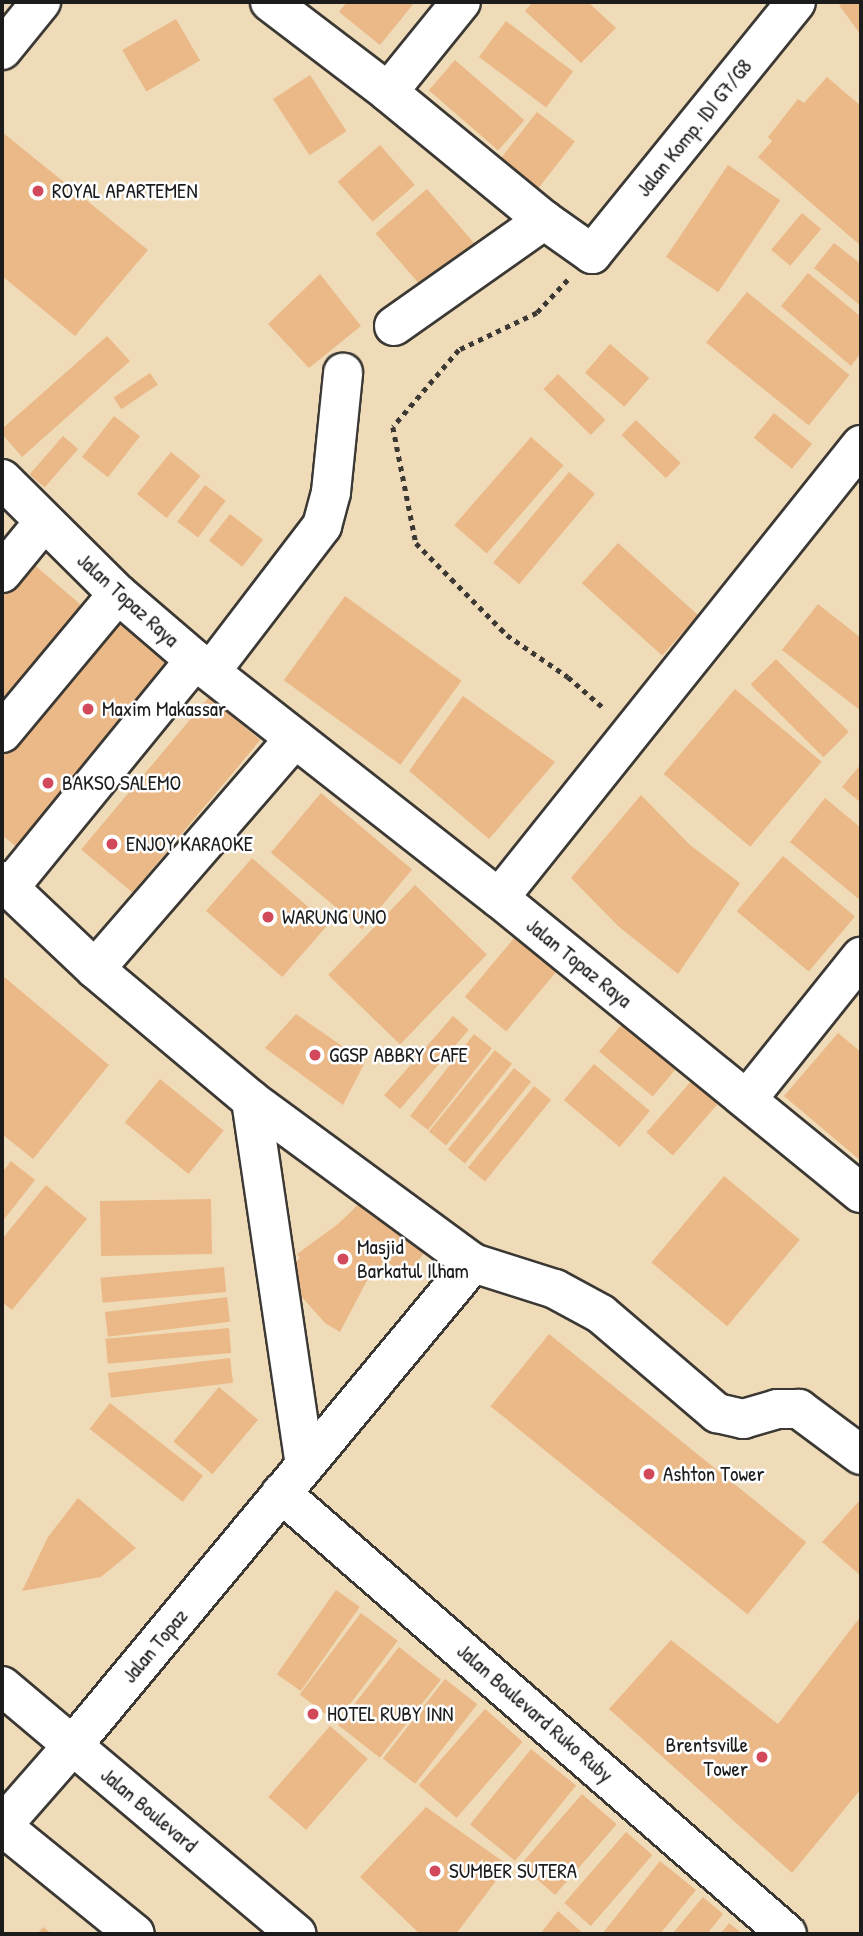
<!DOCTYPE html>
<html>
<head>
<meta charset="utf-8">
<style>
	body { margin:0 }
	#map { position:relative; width:863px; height:1936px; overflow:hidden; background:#f0dbb9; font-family:"Patrick Hand",sans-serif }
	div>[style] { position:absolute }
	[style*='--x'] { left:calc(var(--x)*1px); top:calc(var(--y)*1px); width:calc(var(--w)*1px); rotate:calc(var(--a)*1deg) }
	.building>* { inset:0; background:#eab987; transform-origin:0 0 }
	.path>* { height:4.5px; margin-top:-2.25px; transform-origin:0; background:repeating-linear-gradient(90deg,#3c3934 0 5px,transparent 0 10px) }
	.roads { filter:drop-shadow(2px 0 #3c3934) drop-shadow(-2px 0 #3c3934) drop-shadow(0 2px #3c3934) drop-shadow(0 -2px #3c3934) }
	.minor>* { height:38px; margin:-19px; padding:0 19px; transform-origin:19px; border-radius:19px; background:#fff }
	.dots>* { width:19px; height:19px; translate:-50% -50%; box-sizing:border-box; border:4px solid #fff; border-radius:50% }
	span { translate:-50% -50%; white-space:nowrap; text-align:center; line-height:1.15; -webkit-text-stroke:5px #fff; paint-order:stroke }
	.street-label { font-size:21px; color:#1c1c1c }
	.poi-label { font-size:21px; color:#1c1c1c }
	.left { translate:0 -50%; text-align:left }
	.right { translate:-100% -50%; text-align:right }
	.frame { position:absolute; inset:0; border:4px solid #1c1c1c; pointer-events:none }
</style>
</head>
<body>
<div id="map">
	<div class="building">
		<i style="clip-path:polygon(347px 2px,415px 2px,380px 45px,339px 12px)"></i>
		<i style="clip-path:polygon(533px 2px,588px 2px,616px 28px,581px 63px,525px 11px)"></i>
		<i style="clip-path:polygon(844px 2px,861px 2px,861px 35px,839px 5px)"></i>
		<i style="left:176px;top:19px;width:48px;height:62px;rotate:60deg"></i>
		<i style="left:506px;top:21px;width:84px;height:45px;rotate:37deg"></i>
		<i style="left:455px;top:60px;width:92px;height:40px;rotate:41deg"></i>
		<i style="left:310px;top:75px;width:67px;height:44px;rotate:57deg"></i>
		<i style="clip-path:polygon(827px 77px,861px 106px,861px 246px,758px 157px,772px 141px,768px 137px,798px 99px,804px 103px)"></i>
		<i style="left:537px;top:112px;width:48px;height:70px;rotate:38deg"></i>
		<i style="clip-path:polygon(2px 132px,148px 250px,75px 336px,2px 276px)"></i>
		<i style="left:380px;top:145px;width:53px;height:56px;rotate:49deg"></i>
		<i style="left:728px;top:165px;width:63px;height:111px;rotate:34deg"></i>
		<i style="left:427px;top:189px;width:72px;height:68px;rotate:49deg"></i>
		<i style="left:802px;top:213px;width:25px;height:48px;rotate:40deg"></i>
		<i style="clip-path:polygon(834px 243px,861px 264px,861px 306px,814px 268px)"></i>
		<i style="clip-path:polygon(808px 273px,861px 317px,861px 353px,851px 366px,781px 306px)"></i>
		<i style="clip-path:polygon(320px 274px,361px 326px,309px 368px,268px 324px)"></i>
		<i style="left:747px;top:292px;width:132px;height:65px;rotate:39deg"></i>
		<i style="clip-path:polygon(107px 336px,130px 361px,22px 457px,2px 434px,2px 429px)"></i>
		<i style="left:610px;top:344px;width:52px;height:38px;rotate:41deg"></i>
		<i style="left:150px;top:373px;width:14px;height:44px;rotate:56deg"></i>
		<i style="left:558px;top:374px;width:66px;height:21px;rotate:44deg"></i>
		<i style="left:774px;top:413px;width:49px;height:32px;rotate:39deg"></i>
		<i style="left:114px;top:416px;width:33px;height:52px;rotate:38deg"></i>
		<i style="left:636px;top:420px;width:62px;height:21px;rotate:44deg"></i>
		<i style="left:63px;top:436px;width:20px;height:51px;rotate:41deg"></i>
		<i style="left:531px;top:437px;width:43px;height:117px;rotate:41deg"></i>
		<i style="left:171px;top:452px;width:38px;height:54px;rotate:39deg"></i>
		<i style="left:569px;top:472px;width:34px;height:118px;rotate:40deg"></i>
		<i style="left:205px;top:485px;width:26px;height:46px;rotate:37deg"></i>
		<i style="left:230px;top:514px;width:42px;height:34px;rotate:38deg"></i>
		<i style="left:618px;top:543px;width:108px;height:54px;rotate:42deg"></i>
		<i style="clip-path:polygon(31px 562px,81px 605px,82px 613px,2px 711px,2px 596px)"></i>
		<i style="left:345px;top:596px;width:144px;height:104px;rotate:36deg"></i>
		<i style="clip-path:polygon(818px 604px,861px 638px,861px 711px,782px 650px)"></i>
		<i style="clip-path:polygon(118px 617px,173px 663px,19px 849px,2px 835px,2px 756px)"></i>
		<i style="left:776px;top:659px;width:103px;height:36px;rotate:45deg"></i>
		<i style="left:735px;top:689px;width:113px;height:111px;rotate:40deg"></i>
		<i style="clip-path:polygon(463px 696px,555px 762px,489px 839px,409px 771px)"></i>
		<i style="left:209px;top:697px;width:67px;height:199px;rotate:40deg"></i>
		<i style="clip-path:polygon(861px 764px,861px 803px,842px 787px)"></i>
		<i style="left:321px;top:793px;width:119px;height:78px;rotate:40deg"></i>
		<i style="clip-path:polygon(641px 795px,690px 845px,740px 883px,678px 974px,618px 926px,571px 878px)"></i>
		<i style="clip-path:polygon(825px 798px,861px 828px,861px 901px,790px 842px)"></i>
		<i style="left:783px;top:856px;width:94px;height:72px;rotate:40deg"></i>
		<i style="left:252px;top:858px;width:101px;height:70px;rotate:41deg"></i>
		<i style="left:415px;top:885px;width:100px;height:125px;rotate:44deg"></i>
		<i style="left:515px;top:937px;width:54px;height:78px;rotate:40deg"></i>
		<i style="clip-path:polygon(2px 975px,109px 1065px,33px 1159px,2px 1134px)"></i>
		<i style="clip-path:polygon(296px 1014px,365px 1062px,343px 1105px,265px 1048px)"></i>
		<i style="left:453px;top:1016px;width:21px;height:105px;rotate:41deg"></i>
		<i style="left:628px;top:1017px;width:70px;height:45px;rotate:40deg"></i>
		<i style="clip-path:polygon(838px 1033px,861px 1052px,861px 1161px,784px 1096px)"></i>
		<i style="left:474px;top:1034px;width:23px;height:104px;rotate:38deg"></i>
		<i style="left:495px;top:1050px;width:22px;height:105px;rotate:39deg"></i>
		<i style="left:594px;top:1064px;width:73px;height:47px;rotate:40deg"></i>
		<i style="left:514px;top:1068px;width:22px;height:105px;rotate:39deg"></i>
		<i style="left:160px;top:1079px;width:82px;height:56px;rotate:39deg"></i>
		<i style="left:693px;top:1079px;width:35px;height:71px;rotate:41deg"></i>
		<i style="left:534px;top:1086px;width:22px;height:105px;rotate:39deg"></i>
		<i style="clip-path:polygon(11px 1161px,35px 1180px,2px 1222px,2px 1173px)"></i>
		<i style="left:724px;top:1176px;width:99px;height:113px;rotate:40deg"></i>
		<i style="clip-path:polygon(46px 1185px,87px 1219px,12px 1310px,2px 1302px,2px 1239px)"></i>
		<i style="clip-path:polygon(366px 1197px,428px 1248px,406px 1276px,386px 1261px,377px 1274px,372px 1271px,340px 1332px,325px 1323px,300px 1295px,295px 1263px,300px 1258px,297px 1254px,338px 1224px)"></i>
		<i style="left:211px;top:1199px;width:55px;height:111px;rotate:89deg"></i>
		<i style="left:224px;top:1267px;width:25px;height:124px;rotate:85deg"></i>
		<i style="left:227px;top:1297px;width:25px;height:123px;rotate:83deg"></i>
		<i style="left:229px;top:1328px;width:25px;height:124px;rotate:85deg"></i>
		<i style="left:549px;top:1334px;width:331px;height:93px;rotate:39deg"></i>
		<i style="left:230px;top:1358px;width:25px;height:123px;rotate:83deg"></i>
		<i style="left:219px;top:1387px;width:51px;height:71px;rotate:40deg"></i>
		<i style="left:110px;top:1403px;width:118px;height:33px;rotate:38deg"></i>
		<i style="clip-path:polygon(78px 1498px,136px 1548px,101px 1577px,22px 1591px,48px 1537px)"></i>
		<i style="clip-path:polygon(861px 1499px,861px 1576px,822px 1542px)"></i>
		<i style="left:336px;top:1590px;width:29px;height:103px;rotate:35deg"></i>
		<i style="left:361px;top:1613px;width:46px;height:102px;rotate:37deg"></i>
		<i style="clip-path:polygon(861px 1616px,861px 1789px,792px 1873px,609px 1709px,671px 1640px,778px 1724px)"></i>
		<i style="left:399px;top:1647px;width:53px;height:99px;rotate:38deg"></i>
		<i style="left:445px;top:1679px;width:41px;height:101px;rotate:38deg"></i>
		<i style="left:485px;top:1709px;width:50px;height:101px;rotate:41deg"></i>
		<i style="left:330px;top:1726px;width:50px;height:94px;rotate:41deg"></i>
		<i style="left:531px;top:1749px;width:58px;height:97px;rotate:39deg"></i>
		<i style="left:582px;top:1794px;width:46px;height:94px;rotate:41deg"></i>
		<i style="clip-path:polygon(426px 1807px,508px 1865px,456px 1934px,420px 1934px,360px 1877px)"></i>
		<i style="left:626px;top:1832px;width:35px;height:94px;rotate:41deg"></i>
		<i style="clip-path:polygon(660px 1861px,696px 1890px,660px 1934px,602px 1934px)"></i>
		<i style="clip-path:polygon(703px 1897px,723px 1914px,707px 1934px,672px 1934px)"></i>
		<i style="clip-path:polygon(558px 1911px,584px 1934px,540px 1934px)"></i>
		<i style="clip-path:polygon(729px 1923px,743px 1934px,720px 1934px)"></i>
		<i style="clip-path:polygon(43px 1927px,52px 1934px,37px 1934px)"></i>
	</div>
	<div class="path">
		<i style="--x:568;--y:280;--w:45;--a:133.2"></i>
		<i style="--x:537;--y:313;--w:86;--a:154.6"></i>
		<i style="--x:459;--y:350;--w:101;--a:130.6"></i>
		<i style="--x:393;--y:427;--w:118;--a:78.8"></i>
		<i style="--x:416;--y:543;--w:129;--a:45.3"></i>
		<i style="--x:507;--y:635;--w:74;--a:34.5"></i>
		<i style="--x:568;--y:677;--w:49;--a:40.9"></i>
	</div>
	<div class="roads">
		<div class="minor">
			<i style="--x:270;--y:2;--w:148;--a:37.3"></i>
			<i style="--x:388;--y:92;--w:202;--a:39.4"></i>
			<i style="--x:544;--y:220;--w:59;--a:35.3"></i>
			<i style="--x:592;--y:254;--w:324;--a:-51"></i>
			<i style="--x:2;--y:50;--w:62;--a:-50.9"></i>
			<i style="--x:388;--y:92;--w:116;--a:-51"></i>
			<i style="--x:394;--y:326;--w:184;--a:-35.2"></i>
			<i style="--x:2;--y:479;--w:163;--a:44.8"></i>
			<i style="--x:118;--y:594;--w:101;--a:40.6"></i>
			<i style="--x:195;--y:660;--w:386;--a:38.1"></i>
			<i style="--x:499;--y:898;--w:467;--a:39.2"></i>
			<i style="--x:2;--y:573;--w:65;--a:-50.6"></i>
			<i style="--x:211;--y:671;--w:183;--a:-52.6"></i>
			<i style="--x:322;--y:526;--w:35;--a:-75"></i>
			<i style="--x:331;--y:492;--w:120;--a:-84.2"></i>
			<i style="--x:2;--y:733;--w:181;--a:-50.2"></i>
			<i style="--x:2;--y:881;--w:128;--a:43.4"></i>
			<i style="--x:95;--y:969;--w:204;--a:40"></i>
			<i style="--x:251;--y:1100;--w:275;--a:36.3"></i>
			<i style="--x:473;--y:1263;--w:86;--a:17.6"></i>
			<i style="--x:555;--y:1289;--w:52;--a:28.5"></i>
			<i style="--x:601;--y:1314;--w:153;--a:40.5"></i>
			<i style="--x:717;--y:1413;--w:27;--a:13"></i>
			<i style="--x:743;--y:1419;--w:35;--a:-16"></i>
			<i style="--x:777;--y:1409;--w:22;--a:0"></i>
			<i style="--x:799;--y:1409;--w:77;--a:36.6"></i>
			<i style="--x:9;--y:888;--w:294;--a:-50.8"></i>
			<i style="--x:499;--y:898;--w:580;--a:-51.37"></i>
			<i style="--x:95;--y:969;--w:304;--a:-49.1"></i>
			<i style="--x:748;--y:1098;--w:181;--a:-51.3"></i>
			<i style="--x:251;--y:1100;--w:368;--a:81.6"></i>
			<i style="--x:281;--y:1493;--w:671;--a:41.07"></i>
			<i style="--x:2;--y:1686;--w:385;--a:40.1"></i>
			<i style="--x:2;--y:1826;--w:106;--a:-48.8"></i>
			<i style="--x:72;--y:1746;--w:628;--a:-50.3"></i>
			<i style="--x:2;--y:1826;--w:171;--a:39.1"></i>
		</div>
	</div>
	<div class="dots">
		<i style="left:38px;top:191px;background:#d1495b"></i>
		<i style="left:88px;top:709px;background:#d1495b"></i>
		<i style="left:48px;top:783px;background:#d1495b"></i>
		<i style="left:112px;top:844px;background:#d1495b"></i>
		<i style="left:268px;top:917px;background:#d1495b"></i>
		<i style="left:315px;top:1055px;background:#d1495b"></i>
		<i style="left:343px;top:1259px;background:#d1495b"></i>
		<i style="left:649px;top:1474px;background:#d1495b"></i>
		<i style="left:313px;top:1714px;background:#d1495b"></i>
		<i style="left:762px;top:1757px;background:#d1495b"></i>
		<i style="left:435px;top:1871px;background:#d1495b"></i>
	</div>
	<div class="street-label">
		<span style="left:694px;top:128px;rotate:-51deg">Jalan Komp. IDI G7/G8</span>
		<span style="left:128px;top:600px;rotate:42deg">Jalan Topaz Raya</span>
		<span style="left:579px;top:963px;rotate:39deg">Jalan Topaz Raya</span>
		<span style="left:155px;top:1646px;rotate:-50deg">Jalan Topaz</span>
		<span style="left:535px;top:1713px;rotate:41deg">Jalan Boulevard Ruko Ruby</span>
		<span style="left:149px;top:1810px;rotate:40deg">Jalan Boulevard</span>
	</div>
	<div class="poi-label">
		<span class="left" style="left:52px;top:191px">ROYAL APARTEMEN</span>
		<span class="left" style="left:102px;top:709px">Maxim Makassar</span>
		<span class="left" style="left:62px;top:783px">BAKSO SALEMO</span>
		<span class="left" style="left:126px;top:844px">ENJOY KARAOKE</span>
		<span class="left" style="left:282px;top:917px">WARUNG UNO</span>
		<span class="left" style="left:329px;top:1055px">GGSP ABBRY CAFE</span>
		<span class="left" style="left:357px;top:1259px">Masjid<br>Barkatul Ilham</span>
		<span class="left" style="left:663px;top:1474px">Ashton Tower</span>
		<span class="left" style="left:327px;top:1714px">HOTEL RUBY INN</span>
		<span class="right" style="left:748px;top:1757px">Brentsville<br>Tower</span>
		<span class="left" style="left:449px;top:1871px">SUMBER SUTERA</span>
	</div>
	<div class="frame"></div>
</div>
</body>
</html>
